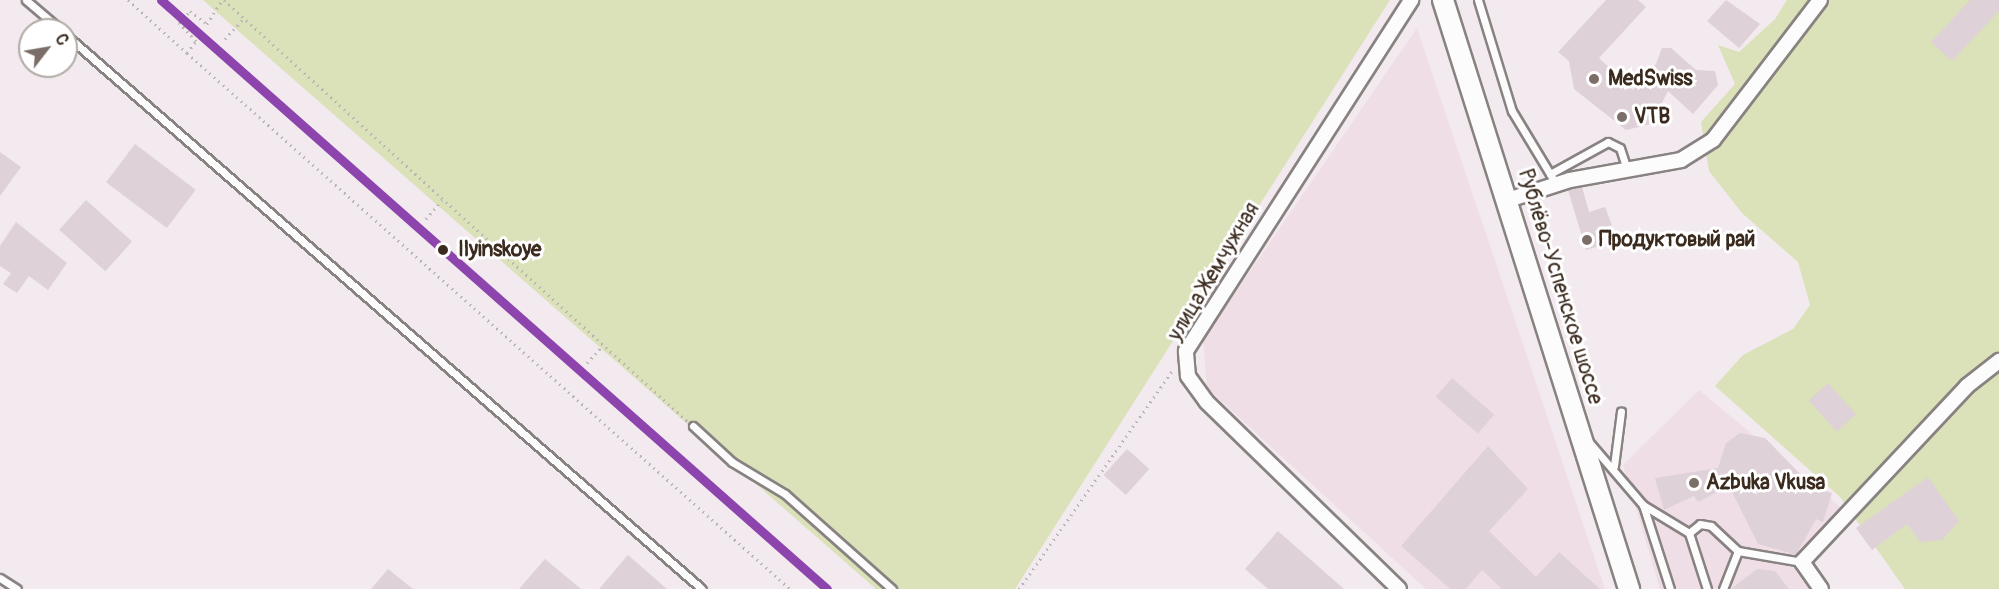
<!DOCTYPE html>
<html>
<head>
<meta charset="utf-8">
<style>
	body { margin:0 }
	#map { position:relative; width:1999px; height:589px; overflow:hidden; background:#f2eaee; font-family:Pangolin,sans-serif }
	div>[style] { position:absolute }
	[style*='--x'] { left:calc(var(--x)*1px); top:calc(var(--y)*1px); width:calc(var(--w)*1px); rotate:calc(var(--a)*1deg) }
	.built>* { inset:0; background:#f0dee7 }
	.green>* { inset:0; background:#dbe1b9 }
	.building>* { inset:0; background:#ded1d7; transform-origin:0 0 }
	.path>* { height:3px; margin-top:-1.5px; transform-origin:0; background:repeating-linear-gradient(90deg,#b7b4b3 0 1.5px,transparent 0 6px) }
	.roads { filter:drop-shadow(2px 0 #888281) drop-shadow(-2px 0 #888281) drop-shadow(0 2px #888281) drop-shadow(0 -2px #888281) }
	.service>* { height:7px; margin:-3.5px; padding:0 3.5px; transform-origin:3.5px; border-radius:3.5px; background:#fdfcfc }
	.minor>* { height:14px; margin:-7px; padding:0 7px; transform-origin:7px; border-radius:7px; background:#fdfcfc }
	.secondary>* { height:20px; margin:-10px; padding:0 10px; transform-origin:10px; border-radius:10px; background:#fdfcfc }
	.rail-1>* { height:9px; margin:-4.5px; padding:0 4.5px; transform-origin:4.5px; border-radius:4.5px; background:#8e44ad }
	.dots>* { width:16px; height:16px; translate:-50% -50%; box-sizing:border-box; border:3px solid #fff; border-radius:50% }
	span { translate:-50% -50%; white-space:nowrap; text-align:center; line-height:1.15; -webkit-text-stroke:6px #fff; paint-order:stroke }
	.poi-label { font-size:21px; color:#3b2a1e; font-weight:700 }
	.left { translate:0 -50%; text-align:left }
	.stop-label { font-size:21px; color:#3b2a1e; font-weight:700 }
	.street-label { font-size:21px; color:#3b2a1e }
	.north { position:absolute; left:18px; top:18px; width:60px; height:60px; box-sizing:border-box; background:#fff; border:2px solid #b1aaa5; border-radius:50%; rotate:59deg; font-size:16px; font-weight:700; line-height:24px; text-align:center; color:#3b2a1e }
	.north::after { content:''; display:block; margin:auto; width:21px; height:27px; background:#7b6d67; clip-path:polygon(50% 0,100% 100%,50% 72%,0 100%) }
</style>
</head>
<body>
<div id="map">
	<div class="built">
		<i style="clip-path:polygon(1417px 28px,1605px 589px,1426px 589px,1207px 388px,1203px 340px)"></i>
		<i style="clip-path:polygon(1699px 390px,1845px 511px,1789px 563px,1809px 589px,1660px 589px,1623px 465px)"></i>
	</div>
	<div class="green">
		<i style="clip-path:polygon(203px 0,1390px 0,1015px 589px,876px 589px)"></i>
		<i style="clip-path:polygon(1787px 0,1999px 0,1999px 589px,1905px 589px,1840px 497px,1715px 386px,1743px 355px,1793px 329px,1810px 305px,1798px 262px,1742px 213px,1709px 171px,1701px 122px,1735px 84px,1718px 45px,1739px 52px,1775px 19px)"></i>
	</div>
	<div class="building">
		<i style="clip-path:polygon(1606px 0,1638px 0,1646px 7px,1599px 58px,1633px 90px,1656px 64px,1662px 48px,1671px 48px,1696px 70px,1715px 71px,1718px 85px,1693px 114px,1668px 91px,1651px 124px,1626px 130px,1574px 89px,1569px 61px,1558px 52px)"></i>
		<i style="clip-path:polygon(1726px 0,1760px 24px,1739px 48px,1707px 21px)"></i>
		<i style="clip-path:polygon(1970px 0,1999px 0,1999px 11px,1952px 61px,1931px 42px)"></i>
		<i style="left:135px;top:144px;width:76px;height:48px;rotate:37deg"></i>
		<i style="clip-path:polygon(0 152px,21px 167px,0 196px)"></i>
		<i style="clip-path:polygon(1582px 187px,1589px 212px,1605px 207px,1612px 225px,1595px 231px,1599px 246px,1586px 250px,1568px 190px)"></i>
		<i style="left:86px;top:200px;width:62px;height:40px;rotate:42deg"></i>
		<i style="clip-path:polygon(16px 222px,67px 263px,48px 290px,29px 276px,17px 293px,3px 284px,11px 273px,0 266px,0 246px)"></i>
		<i style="left:1452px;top:378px;width:56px;height:25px;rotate:41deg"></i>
		<i style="left:1828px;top:383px;width:42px;height:26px;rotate:48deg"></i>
		<i style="clip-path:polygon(1740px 433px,1765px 438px,1813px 487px,1832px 493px,1823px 522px,1816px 519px,1796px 555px,1758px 544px,1729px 486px,1698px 502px,1694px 496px,1664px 510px,1655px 478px,1718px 468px,1726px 443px)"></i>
		<i style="clip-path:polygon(1488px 446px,1528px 489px,1489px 531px,1536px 577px,1559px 552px,1600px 589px,1502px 589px,1482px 570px,1466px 589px,1450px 589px,1401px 546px)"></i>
		<i style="left:1127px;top:449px;width:30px;height:35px;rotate:42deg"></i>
		<i style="clip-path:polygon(1928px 477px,1959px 521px,1942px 540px,1920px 542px,1907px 524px,1872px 550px,1856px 528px)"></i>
		<i style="clip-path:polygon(1278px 531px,1344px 589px,1268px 589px,1245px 569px)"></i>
		<i style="clip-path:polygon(628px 555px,667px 589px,599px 589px)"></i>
		<i style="clip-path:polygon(545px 559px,581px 589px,519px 589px)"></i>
		<i style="clip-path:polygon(388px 569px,413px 589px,371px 589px)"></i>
		<i style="clip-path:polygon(1757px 569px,1775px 571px,1789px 589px,1731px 589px)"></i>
	</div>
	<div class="path">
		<i style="--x:128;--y:0;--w:79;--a:41.9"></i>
		<i style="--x:187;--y:53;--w:15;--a:-53"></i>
		<i style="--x:196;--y:41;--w:25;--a:-133"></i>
		<i style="--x:179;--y:23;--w:16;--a:-47"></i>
		<i style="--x:190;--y:11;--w:21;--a:37"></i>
		<i style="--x:207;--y:24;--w:28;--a:-58"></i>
		<i style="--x:224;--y:0;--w:626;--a:42.28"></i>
		<i style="--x:225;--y:39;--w:28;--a:-48"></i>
		<i style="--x:187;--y:53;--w:807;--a:41.63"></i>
		<i style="--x:426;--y:219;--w:25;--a:-50"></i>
		<i style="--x:587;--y:363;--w:24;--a:-48"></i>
		<i style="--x:1019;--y:589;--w:268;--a:-54.9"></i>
	</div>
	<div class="roads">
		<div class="service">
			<i style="--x:26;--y:0;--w:46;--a:40.6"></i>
			<i style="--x:1478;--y:0;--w:116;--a:73"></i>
			<i style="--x:1512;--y:111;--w:85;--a:58.9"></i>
			<i style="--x:66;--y:35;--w:843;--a:41.06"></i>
			<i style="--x:1550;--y:174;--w:66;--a:-28.9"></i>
			<i style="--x:1608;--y:142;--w:13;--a:27"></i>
			<i style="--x:1620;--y:148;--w:22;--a:72"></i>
			<i style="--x:693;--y:426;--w:53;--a:42.7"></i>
			<i style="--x:732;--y:462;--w:62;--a:31.1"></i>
			<i style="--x:785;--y:494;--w:143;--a:41.6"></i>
			<i style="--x:1589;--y:442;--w:83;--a:49.4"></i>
			<i style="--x:1643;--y:505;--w:88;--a:72.2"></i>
			<i style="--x:1614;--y:466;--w:55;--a:-82.7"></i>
			<i style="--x:1643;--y:505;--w:54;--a:31.3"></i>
			<i style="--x:1689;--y:533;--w:14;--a:-39"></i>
			<i style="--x:1700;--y:524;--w:11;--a:10"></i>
			<i style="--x:1711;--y:526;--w:37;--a:43"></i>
			<i style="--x:1738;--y:551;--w:65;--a:9.8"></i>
			<i style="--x:1689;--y:533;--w:59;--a:72.2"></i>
			<i style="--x:0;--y:578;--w:20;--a:33"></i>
			<i style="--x:1723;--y:589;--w:41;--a:-68.5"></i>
		</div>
		<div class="minor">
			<i style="--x:1508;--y:200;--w:65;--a:-17.9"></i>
			<i style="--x:1570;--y:180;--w:113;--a:-10.2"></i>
			<i style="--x:1681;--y:160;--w:38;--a:-32"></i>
			<i style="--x:1713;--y:140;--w:176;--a:-52.6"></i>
			<i style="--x:1399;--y:589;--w:269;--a:-135.8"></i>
			<i style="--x:1206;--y:401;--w:31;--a:-126"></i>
			<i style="--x:1188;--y:376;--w:25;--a:-95"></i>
			<i style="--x:1186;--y:351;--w:417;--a:-57.3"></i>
			<i style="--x:1821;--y:589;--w:33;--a:-125"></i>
			<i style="--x:1802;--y:562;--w:241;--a:-46.8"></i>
			<i style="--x:1967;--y:386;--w:41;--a:-38"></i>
		</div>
		<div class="secondary">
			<i style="--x:1443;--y:0;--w:618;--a:72.47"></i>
		</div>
	</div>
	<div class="rail-1">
		<i style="--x:161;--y:0;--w:889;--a:41.49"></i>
	</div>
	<div class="dots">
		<i style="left:1594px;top:79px;background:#7b6d67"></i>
		<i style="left:1622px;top:117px;background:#7b6d67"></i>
		<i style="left:1587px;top:240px;background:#7b6d67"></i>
		<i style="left:443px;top:250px;background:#3b2a1e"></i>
		<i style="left:1694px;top:483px;background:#7b6d67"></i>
	</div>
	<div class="poi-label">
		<span class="left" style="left:1608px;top:79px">MedSwiss</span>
		<span class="left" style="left:1634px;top:117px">VTB</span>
		<span class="left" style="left:1599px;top:240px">Продуктовый рай</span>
		<span class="left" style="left:1706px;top:483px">Azbuka Vkusa</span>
	</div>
	<div class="stop-label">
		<span class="left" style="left:458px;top:250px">Ilyinskoye</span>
	</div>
	<div class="street-label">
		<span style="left:1214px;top:272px;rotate:-59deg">улица Жемчужная</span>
		<span style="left:1560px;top:287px;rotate:73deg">Рублёво-Успенское шоссе</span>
	</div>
	<div class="north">С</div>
</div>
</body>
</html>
